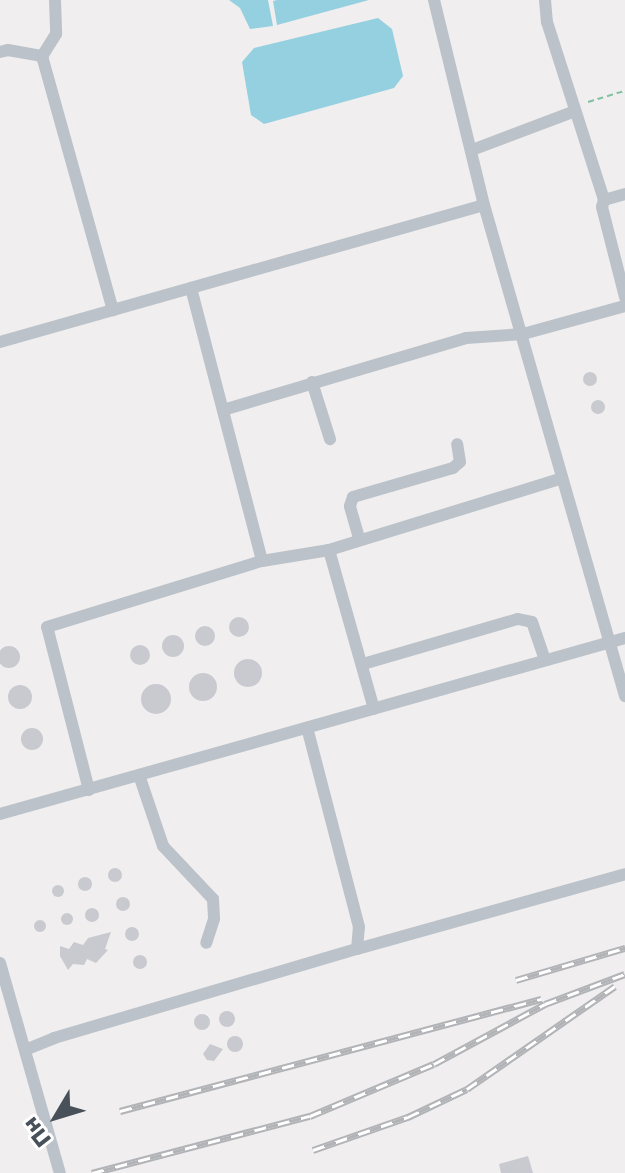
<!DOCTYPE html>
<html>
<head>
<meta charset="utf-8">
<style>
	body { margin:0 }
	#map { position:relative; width:625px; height:1173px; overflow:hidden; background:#f0eeee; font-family:Rubik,sans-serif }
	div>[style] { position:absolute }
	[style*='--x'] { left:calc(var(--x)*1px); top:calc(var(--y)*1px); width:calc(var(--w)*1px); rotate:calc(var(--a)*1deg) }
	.water>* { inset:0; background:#94d0e0 }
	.building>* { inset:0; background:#c9cad0 }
	.round { border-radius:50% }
	.path>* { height:2px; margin-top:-1px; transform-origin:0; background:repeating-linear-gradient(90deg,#7ec2a1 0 6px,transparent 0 10px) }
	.minor>* { height:12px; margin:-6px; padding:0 6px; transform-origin:6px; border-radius:6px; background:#bbc2c9 }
	.rail>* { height:7px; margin-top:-3.5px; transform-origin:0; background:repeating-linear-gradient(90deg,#fff 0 12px,#b1b3b7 0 24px); box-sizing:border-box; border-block:2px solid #b1b3b7 }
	span { translate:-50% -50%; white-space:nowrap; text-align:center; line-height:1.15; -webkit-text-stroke:8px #fff; paint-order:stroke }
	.north { position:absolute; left:16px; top:1077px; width:80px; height:80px; -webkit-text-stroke:6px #fff; paint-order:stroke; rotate:232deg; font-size:22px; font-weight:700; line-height:32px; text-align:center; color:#485159 }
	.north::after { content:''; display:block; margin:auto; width:28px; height:36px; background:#485159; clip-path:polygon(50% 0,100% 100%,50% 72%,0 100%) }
</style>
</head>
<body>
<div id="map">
	<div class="water">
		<i style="clip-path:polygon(229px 0,268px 0,273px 26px,250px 29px,240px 8px)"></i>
		<i style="clip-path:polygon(277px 0,369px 0,277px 25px,273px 1px)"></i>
		<i style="clip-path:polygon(378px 18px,392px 29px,403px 76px,394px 88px,264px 124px,251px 115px,242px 62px,254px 48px)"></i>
	</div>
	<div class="building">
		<i class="round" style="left:583px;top:372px;width:14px;height:14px"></i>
		<i class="round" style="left:591px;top:400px;width:14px;height:14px"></i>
		<i class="round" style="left:229px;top:617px;width:20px;height:20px"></i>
		<i class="round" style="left:195px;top:626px;width:20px;height:20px"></i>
		<i class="round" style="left:162px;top:635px;width:22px;height:22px"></i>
		<i class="round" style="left:130px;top:645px;width:20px;height:20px"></i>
		<i class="round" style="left:-2px;top:646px;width:22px;height:22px"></i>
		<i class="round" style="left:234px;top:659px;width:28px;height:28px"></i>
		<i class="round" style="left:189px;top:673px;width:28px;height:28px"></i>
		<i class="round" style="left:141px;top:684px;width:30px;height:30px"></i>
		<i class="round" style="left:8px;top:685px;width:24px;height:24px"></i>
		<i class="round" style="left:21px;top:728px;width:22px;height:22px"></i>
		<i class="round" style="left:108px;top:868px;width:14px;height:14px"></i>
		<i class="round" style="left:78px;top:877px;width:14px;height:14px"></i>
		<i class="round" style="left:52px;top:885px;width:12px;height:12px"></i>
		<i class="round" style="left:116px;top:897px;width:14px;height:14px"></i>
		<i class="round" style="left:85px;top:908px;width:14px;height:14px"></i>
		<i class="round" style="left:61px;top:913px;width:12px;height:12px"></i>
		<i class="round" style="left:34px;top:920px;width:12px;height:12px"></i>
		<i class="round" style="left:125px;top:927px;width:14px;height:14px"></i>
		<i style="clip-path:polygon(111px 932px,105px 949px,108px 950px,96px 963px,87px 959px,84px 965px,73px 964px,68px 970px,60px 956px,60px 946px,69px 949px,74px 942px,83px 945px,88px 938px)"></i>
		<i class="round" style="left:133px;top:955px;width:14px;height:14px"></i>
		<i class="round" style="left:219px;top:1011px;width:16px;height:16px"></i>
		<i class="round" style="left:194px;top:1014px;width:16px;height:16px"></i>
		<i class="round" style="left:227px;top:1036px;width:16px;height:16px"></i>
		<i style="clip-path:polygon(210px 1044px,223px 1049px,214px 1061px,207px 1060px,203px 1054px)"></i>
		<i style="clip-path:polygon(528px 1156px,533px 1173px,501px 1173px,499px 1164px)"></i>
	</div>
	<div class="path">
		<i style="--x:588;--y:102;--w:39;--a:-17"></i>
	</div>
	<div class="minor">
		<i style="--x:55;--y:0;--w:34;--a:88"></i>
		<i style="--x:56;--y:34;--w:26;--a:122"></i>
		<i style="--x:42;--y:56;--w:264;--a:74.4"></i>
		<i style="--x:434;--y:0;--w:211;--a:76.3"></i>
		<i style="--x:484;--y:205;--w:511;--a:73.98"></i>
		<i style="--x:545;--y:0;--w:22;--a:85"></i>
		<i style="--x:547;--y:22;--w:187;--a:72.2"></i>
		<i style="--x:604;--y:200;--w:7;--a:106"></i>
		<i style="--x:602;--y:207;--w:93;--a:75.7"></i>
		<i style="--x:0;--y:52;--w:8;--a:-14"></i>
		<i style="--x:8;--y:50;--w:35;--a:10"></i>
		<i style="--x:472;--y:150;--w:110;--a:-20.7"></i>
		<i style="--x:604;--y:200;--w:22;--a:-16"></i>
		<i style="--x:191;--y:288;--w:282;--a:75.4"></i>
		<i style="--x:0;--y:342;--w:503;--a:-15.8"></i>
		<i style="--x:312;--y:382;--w:60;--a:72.5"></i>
		<i style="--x:223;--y:410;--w:253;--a:-16.5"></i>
		<i style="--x:466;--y:338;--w:57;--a:-4"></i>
		<i style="--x:523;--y:334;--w:106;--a:-15.4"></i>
		<i style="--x:359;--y:538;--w:33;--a:-106"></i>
		<i style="--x:350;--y:506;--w:9;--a:-72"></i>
		<i style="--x:353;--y:497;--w:104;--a:-16.2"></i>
		<i style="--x:453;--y:468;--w:9;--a:-41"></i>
		<i style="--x:460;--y:462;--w:18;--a:-99"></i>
		<i style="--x:329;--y:550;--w:165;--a:74.2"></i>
		<i style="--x:363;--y:664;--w:161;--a:-16.2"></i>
		<i style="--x:518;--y:619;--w:14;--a:12"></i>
		<i style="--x:532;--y:622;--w:40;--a:71.1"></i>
		<i style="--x:139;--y:775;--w:75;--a:71.3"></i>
		<i style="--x:163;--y:846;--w:73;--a:46.7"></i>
		<i style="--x:213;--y:899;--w:20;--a:87"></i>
		<i style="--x:214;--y:919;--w:25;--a:108"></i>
		<i style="--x:89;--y:790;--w:168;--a:-104.4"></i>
		<i style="--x:47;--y:627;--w:225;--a:-17.1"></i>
		<i style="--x:262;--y:561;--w:68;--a:-9.3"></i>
		<i style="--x:329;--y:550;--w:242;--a:-17.1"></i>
		<i style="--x:0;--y:814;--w:649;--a:-15.73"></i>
		<i style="--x:357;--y:949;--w:278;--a:-15.6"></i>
		<i style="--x:0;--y:963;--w:218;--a:74.1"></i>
		<i style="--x:25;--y:1050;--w:31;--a:-22"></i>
		<i style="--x:54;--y:1038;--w:316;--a:-16.4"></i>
		<i style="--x:357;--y:949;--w:22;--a:-85"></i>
		<i style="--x:359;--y:927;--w:206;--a:-104.6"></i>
	</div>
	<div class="rail">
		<i style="--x:516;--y:980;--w:114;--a:-16.4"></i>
		<i style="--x:120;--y:1111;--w:436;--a:-14.9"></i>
		<i style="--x:313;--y:1150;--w:101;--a:-19.2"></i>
		<i style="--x:408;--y:1117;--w:65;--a:-25.4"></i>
		<i style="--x:467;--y:1089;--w:180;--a:-34.8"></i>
		<i style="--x:92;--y:1173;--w:225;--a:-14.7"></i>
		<i style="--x:310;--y:1116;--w:134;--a:-22.8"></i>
		<i style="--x:434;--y:1064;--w:126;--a:-28.4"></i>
		<i style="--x:545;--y:1004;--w:85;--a:-20.6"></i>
	</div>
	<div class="north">Пн</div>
</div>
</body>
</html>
